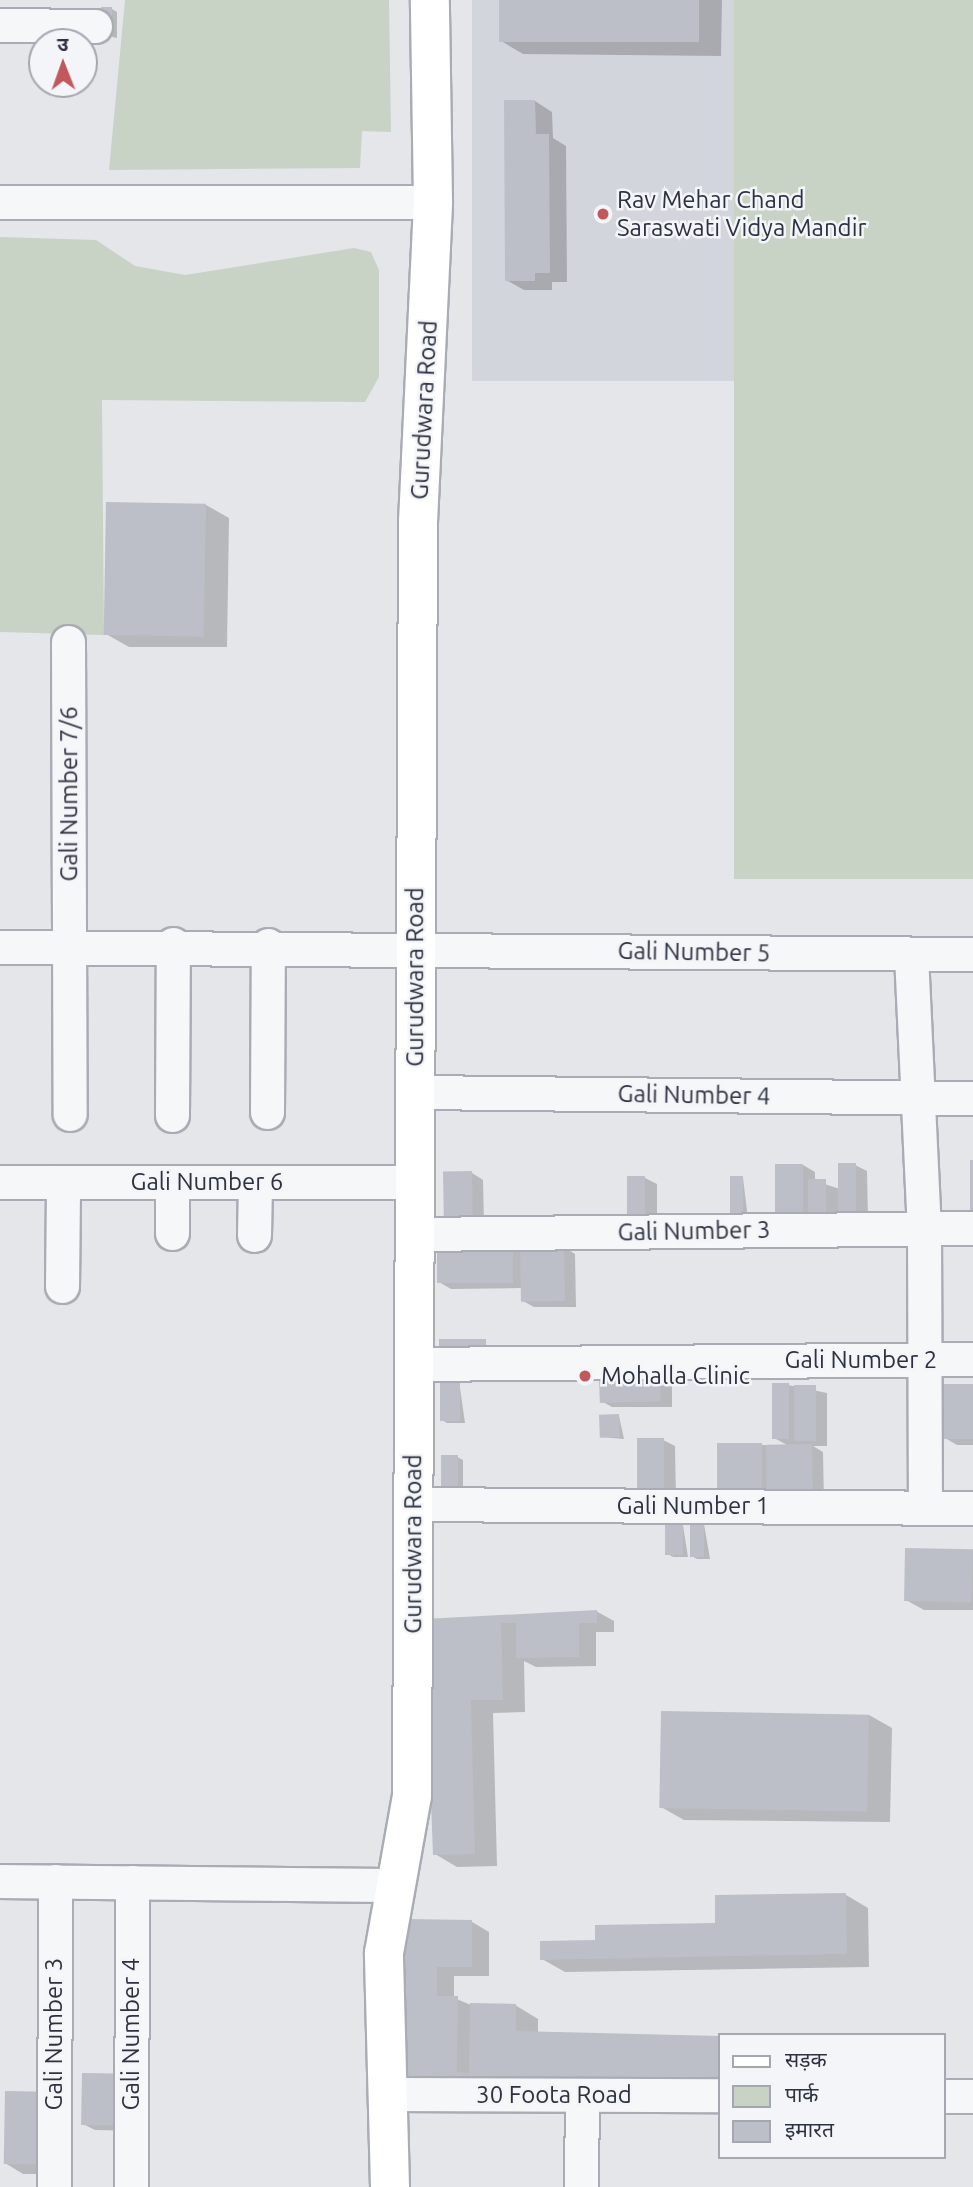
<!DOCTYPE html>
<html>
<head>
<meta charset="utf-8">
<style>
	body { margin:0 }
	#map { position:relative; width:973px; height:2187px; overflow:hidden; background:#e4e6ea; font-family:Ubuntu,"Noto Sans Devanagari",sans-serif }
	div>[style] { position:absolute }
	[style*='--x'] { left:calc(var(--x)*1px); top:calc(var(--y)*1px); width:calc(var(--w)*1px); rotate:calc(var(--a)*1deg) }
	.built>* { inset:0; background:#d2d5dc; transform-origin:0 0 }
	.green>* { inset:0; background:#c8d3c6; transform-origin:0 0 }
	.shadow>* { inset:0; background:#0003 }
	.building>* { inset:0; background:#bcbfc7; transform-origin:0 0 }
	.roads { filter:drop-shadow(2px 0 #a9acb4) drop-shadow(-2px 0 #a9acb4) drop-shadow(0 2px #a9acb4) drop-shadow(0 -2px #a9acb4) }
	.street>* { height:33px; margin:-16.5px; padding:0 16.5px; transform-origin:16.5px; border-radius:16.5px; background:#f6f7f9 }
	.secondary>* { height:38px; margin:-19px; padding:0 19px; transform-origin:19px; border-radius:19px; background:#fff }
	.dots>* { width:19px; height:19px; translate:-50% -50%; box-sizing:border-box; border:4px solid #f4f5f8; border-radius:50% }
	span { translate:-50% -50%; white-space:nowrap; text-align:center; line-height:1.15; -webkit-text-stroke:5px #f4f5f8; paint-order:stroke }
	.poi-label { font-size:24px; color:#2d3241 }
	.left { translate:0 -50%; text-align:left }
	.street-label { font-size:24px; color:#2d3241 }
	.legend { position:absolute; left:718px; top:2033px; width:228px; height:126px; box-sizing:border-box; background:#f4f5f8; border:2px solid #a4a7af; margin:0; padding:9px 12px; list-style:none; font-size:21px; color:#2d3241 }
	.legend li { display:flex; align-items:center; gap:14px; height:35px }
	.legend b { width:35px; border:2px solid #a4a7af }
	.north { position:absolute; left:28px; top:28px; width:70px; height:70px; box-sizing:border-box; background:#f4f5f8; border:2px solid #a4a7af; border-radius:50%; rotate:359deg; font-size:19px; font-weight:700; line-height:28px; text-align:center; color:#2d3241 }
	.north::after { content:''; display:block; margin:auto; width:24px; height:32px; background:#c1585c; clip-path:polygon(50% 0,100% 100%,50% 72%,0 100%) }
</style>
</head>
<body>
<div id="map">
	<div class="built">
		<i style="left:472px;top:0;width:262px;height:381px"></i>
	</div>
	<div class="green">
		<i style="clip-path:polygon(125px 0,389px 0,391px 132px,362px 131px,360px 168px,109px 170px)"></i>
		<i style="left:734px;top:0;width:239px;height:879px"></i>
		<i style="clip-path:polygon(0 237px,96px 240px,135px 266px,185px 275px,354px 248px,371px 252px,379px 270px,379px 377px,365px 402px,102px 400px,104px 635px,0 632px)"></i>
	</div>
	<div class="shadow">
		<i style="clip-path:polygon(501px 0,722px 0,721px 56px,523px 54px,501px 41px)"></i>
		<i style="clip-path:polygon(112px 9px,117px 12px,117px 38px,104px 35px)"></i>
		<i style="clip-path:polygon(535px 101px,552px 112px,553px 138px,566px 146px,567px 282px,552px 282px,552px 290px,524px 290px,506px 280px)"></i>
		<i style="clip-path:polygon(206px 505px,229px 518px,227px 647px,129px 647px,106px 634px)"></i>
		<i style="clip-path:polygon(803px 1165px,815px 1172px,815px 1181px,840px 1189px,855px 1165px,867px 1171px,868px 1221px,790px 1220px)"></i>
		<i style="clip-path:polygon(472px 1173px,483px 1180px,484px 1225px,457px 1225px)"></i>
		<i style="clip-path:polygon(645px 1178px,657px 1184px,657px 1234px,642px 1233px)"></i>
		<i style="clip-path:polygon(743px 1178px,749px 1227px,738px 1227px)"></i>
		<i style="clip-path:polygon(512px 1246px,522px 1252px,564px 1247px,575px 1254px,576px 1307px,534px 1307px,523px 1301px,522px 1288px,451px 1289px,439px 1282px)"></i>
		<i style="clip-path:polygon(660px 1380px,672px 1387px,672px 1407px,612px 1407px,601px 1401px)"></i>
		<i style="clip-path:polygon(459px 1381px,465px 1423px,447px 1423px,442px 1420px)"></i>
		<i style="clip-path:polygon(788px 1385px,827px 1393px,827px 1446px,813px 1446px,823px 1452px,824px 1503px,731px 1506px,761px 1445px,789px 1446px,774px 1438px)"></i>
		<i style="clip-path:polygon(973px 1385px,973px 1445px,957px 1445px,945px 1438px)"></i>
		<i style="clip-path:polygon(619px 1416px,624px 1439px,601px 1437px)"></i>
		<i style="clip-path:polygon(663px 1440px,675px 1446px,676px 1500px,651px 1501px)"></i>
		<i style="clip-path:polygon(457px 1457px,463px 1460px,463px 1494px,443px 1491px)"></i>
		<i style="clip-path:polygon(682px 1519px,688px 1557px,673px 1557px,668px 1554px)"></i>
		<i style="clip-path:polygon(704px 1524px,710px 1559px,697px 1559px,692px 1556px)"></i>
		<i style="clip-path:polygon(973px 1551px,973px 1610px,924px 1610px,906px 1600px)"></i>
		<i style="clip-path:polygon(596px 1611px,614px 1621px,614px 1632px,596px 1632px,596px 1666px,536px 1667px,524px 1661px,525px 1712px,493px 1713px,497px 1866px,457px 1867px,435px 1854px,426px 1621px)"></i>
		<i style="clip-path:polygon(869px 1715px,892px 1728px,890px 1822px,684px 1820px,661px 1807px)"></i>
		<i style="clip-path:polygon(846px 1895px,868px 1908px,869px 1967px,565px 1972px,542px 1959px,597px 1941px,717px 1924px)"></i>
		<i style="clip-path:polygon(407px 1920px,472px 1922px,489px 1932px,489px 1976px,454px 1976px,454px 1998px,471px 2005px,515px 2005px,538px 2019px,538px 2032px,719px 2038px,719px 2092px,422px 2091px)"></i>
		<i style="clip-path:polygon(84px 2075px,140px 2131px,95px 2130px,83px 2124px)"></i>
		<i style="clip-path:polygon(6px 2093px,66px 2174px,23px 2174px,5px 2163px)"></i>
	</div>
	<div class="building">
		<i style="left:499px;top:0;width:200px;height:42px"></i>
		<i style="left:101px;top:7px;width:11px;height:29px"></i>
		<i style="clip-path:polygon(504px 100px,535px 100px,536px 134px,549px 134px,550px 273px,535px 273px,535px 281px,505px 281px)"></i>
		<i style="left:106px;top:502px;width:100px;height:133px;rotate:1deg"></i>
		<i style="left:970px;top:1160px;width:3px;height:52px"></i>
		<i style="left:838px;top:1163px;width:18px;height:53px"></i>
		<i style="left:775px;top:1164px;width:28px;height:50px"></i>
		<i style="left:472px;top:1171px;width:48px;height:29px;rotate:89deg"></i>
		<i style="left:627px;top:1176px;width:18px;height:52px"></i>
		<i style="left:730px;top:1176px;width:13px;height:49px"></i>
		<i style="left:808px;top:1179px;width:18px;height:48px"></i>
		<i style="left:513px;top:1244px;width:39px;height:76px;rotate:90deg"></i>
		<i style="left:564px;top:1245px;width:56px;height:44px;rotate:89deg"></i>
		<i style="left:486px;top:1339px;width:17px;height:47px;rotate:90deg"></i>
		<i style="left:660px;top:1378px;width:23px;height:61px;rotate:88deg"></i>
		<i style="left:440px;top:1380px;width:20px;height:41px"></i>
		<i style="left:772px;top:1383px;width:17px;height:56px"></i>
		<i style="left:943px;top:1384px;width:30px;height:55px"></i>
		<i style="left:794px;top:1385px;width:22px;height:56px"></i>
		<i style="left:619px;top:1414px;width:23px;height:20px;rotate:88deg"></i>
		<i style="left:637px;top:1438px;width:27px;height:57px"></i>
		<i style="left:762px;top:1443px;width:57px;height:45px;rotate:90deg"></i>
		<i style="left:812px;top:1444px;width:54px;height:46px;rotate:89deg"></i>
		<i style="left:441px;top:1455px;width:17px;height:37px"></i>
		<i style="left:665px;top:1518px;width:18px;height:37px"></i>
		<i style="left:690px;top:1523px;width:14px;height:34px"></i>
		<i style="left:905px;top:1548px;width:68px;height:53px;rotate:1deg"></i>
		<i style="clip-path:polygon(597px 1610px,597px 1623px,579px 1623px,579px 1657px,516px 1658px,516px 1623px,501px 1623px,503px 1700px,471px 1700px,475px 1854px,433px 1855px,424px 1619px)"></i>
		<i style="left:661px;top:1711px;width:208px;height:97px;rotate:1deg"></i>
		<i style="clip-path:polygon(846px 1893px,847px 1954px,540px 1960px,540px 1941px,595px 1940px,595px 1925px,715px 1923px,715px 1895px)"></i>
		<i style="clip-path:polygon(405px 1919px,472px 1920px,472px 1967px,437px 1967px,437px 1996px,458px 1996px,457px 2072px,469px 2073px,470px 2003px,516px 2004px,516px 2031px,719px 2036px,719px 2083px,403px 2082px)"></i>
		<i style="left:82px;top:2073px;width:47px;height:52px;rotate:1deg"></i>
		<i style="left:5px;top:2091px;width:45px;height:73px;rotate:1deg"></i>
	</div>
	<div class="roads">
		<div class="street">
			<i style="--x:0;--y:25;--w:95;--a:0.6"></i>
			<i style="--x:0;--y:202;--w:433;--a:0"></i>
			<i style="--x:68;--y:642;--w:472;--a:89.8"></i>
			<i style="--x:0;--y:947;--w:973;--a:0.41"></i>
			<i style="--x:911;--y:955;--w:274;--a:87.3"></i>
			<i style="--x:924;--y:1229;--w:279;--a:89.8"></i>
			<i style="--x:415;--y:1092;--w:558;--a:0.62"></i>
			<i style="--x:267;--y:1112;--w:167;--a:-89.7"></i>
			<i style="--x:172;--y:1115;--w:171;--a:-89.7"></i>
			<i style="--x:0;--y:1182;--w:414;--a:0"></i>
			<i style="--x:172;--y:1233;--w:51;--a:-90"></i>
			<i style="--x:414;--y:1234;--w:559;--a:-0.61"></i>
			<i style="--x:254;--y:1235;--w:53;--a:-88.9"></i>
			<i style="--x:62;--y:1286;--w:104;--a:-89.4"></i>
			<i style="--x:414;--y:1364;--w:559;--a:-0.51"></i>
			<i style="--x:413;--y:1504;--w:560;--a:0.41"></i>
			<i style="--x:0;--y:1881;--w:395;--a:0.6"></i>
			<i style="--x:390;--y:2094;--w:329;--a:0.2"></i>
			<i style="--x:943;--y:2096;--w:30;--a:0"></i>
			<i style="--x:54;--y:2187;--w:306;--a:-89.8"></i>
			<i style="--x:131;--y:2187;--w:305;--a:-89.8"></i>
			<i style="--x:581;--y:2187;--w:92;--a:-89.4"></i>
		</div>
		<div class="secondary">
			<i style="--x:390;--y:2187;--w:234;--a:-91.5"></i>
			<i style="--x:384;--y:1953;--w:159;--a:-79.9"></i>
			<i style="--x:412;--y:1796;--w:1274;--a:-89.73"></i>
			<i style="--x:418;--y:522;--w:320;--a:-87.3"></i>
			<i style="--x:433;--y:202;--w:202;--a:-90.9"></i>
		</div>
	</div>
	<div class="dots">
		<i style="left:603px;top:214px;background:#c1585c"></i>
		<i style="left:585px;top:1376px;background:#c1585c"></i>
	</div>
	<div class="poi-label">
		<span class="left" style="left:617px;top:214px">Rav Mehar Chand<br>Saraswati Vidya Mandir</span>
		<span class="left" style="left:601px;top:1376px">Mohalla Clinic</span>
	</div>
	<div class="street-label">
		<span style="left:424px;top:410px;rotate:-87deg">Gurudwara Road</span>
		<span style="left:69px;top:794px;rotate:-90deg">Gali Number 7/6</span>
		<span style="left:694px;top:952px;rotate:1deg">Gali Number 5</span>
		<span style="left:415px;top:977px;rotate:-90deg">Gurudwara Road</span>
		<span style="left:694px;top:1095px;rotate:1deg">Gali Number 4</span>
		<span style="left:207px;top:1182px">Gali Number 6</span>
		<span style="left:694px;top:1231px;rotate:-1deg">Gali Number 3</span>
		<span style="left:861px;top:1360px">Gali Number 2</span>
		<span style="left:693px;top:1506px">Gali Number 1</span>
		<span style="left:413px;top:1544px;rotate:-90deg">Gurudwara Road</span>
		<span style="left:54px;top:2034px;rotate:-90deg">Gali Number 3</span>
		<span style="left:131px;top:2034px;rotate:-90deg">Gali Number 4</span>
		<span style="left:554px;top:2095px">30 Foota Road</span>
	</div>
	<ul class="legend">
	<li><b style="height:9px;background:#fff"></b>सड़क</li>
	<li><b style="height:19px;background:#c8d3c6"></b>पार्क</li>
	<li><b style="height:19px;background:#bcbfc7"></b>इमारत</li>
	</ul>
	<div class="north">उ</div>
</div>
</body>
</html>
